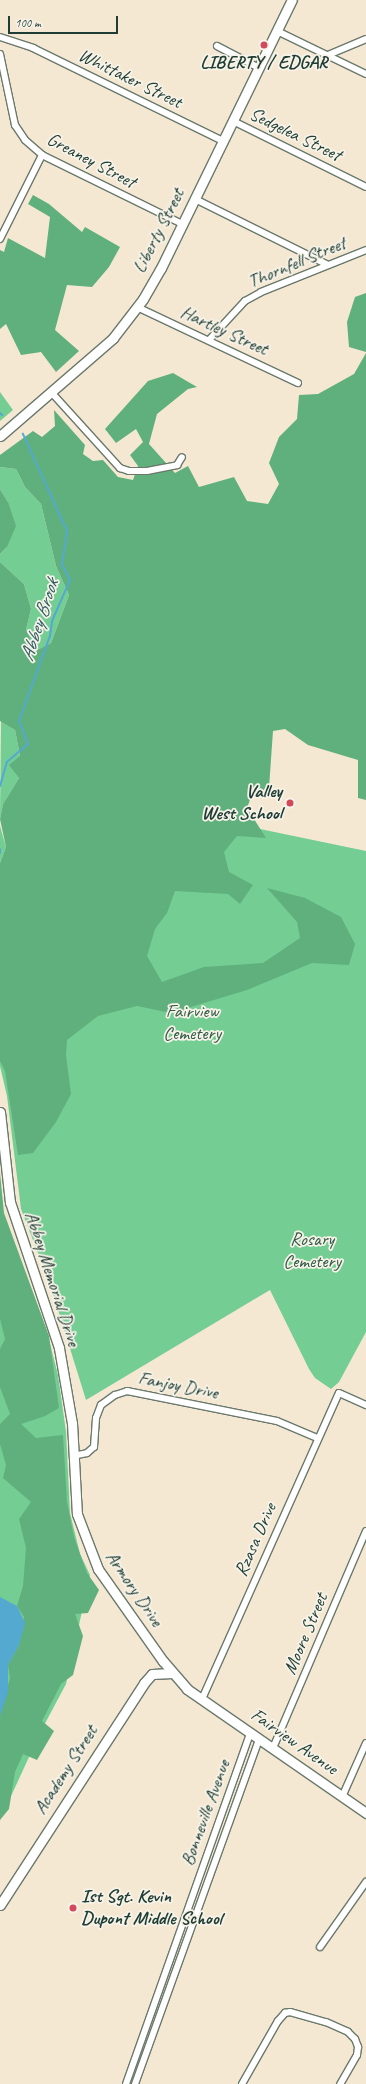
<!DOCTYPE html>
<html>
<head>
<meta charset="utf-8">
<style>
  body { margin:0 }
  #map { position:relative; width:366px; height:2084px; overflow:hidden; background:#f5e8d3; font-family:Caveat,sans-serif }
  div>[style] { position:absolute }
  .green>* { inset:0; background:#74cd93 }
  .forest>* { inset:0; background:#5fb07d }
  .water>* { inset:0; background:#54a9d0 }
  .stream>* { height:2px; margin:-1px; padding:0 1px; transform-origin:1px; border-radius:1px; background:#54a9d0 }
  .roads { filter:drop-shadow(1px 0 #6a796c) drop-shadow(-1px 0 #6a796c) drop-shadow(0 1px #6a796c) drop-shadow(0 -1px #6a796c) }
  .street>* { height:6px; margin:-3px; padding:0 3px; transform-origin:3px; border-radius:3px; background:#fff }
  .secondary>* { height:9px; margin:-4.5px; padding:0 4.5px; transform-origin:4.5px; border-radius:4.5px; background:#fff }
  .dots>* { width:11px; height:11px; translate:-50% -50%; box-sizing:border-box; border:2px solid #f7f3e8; border-radius:50% }
  span { translate:-50% -50%; white-space:nowrap; text-align:center; line-height:1.15; -webkit-text-stroke:3.5px #f7f3e8; paint-order:stroke }
  .poi-label { font-size:19px; color:#1f3d34; font-weight:700 }
  .right { translate:-100% -50%; text-align:right }
  .left { translate:0 -50%; text-align:left }
  .street-label { font-size:19px; color:#1f3d34 }
  .park-label { font-size:19px; color:#305a47 }
  .water-label { font-size:20px; color:#2f5d63; font-style:italic }
  .scale { position:absolute; left:8px; top:16px; width:110px; height:18px; box-sizing:border-box; border:2px solid #1f3d34; border-top:0; padding-left:5px; font-size:12px; line-height:14px; white-space:nowrap; color:#1f3d34; -webkit-text-stroke:3px #f7f3e8; paint-order:stroke }
</style>
</head>
<body>
<div id="map">
  <div class="green">
    <div style="clip-path:polygon(0 392px,13px 410px,0 421px)"></div>
    <div style="clip-path:polygon(0 467px,16px 469px,25px 487px,41px 504px,56px 566px,69px 595px,51px 643px,39px 649px,33px 644px,26px 630px,31px 609px,24px 584px,0 562px,0 554px,7px 547px,8px 502px,0 489px)"></div>
    <div style="clip-path:polygon(1px 721px,15px 730px,20px 756px,13px 768px,19px 778px,3px 804px,0 819px)"></div>
    <div style="clip-path:polygon(159px 808px,366px 851px,366px 1332px,339px 1382px,331px 1389px,315px 1378px,309px 1369px,270px 1290px,86px 1400px,50px 1284px,21px 1209px,7px 1096px,0 1066px,0 971px)"></div>
    <div style="clip-path:polygon(0 826px,6px 847px,0 863px)"></div>
    <div style="clip-path:polygon(0 1187px,3px 1214px,47px 1332px,58px 1375px,66px 1432px,70px 1513px,80px 1554px,90px 1575px,66px 1684px,41px 1731px,0 1820px)"></div>
  </div>
  <div class="forest">
    <div style="clip-path:polygon(33px 195px,49px 204px,82px 232px,85px 227px,120px 247px,109px 267px,92px 287px,67px 285px,55px 330px,79px 351px,56px 372px,41px 352px,21px 355px,6px 324px,0 329px,0 250px,4px 252px,8px 238px,45px 258px,50px 217px,28px 204px)"></div>
    <div style="clip-path:polygon(366px 293px,366px 352px,349px 347px,347px 322px,355px 297px)"></div>
    <div style="clip-path:polygon(366px 353px,366px 800px,358px 798px,358px 760px,308px 745px,285px 729px,273px 731px,269px 788px,251px 797px,247px 808px,266px 838px,237px 836px,224px 852px,229px 872px,253px 885px,240px 904px,228px 894px,175px 891px,167px 913px,155px 929px,147px 956px,162px 982px,204px 967px,263px 963px,300px 938px,297px 922px,267px 888px,305px 898px,341px 917px,355px 944px,349px 965px,312px 963px,247px 990px,171px 1013px,137px 1006px,98px 1016px,67px 1040px,66px 1055px,71px 1094px,56px 1122px,33px 1153px,18px 1155px,5px 1071px,0 1061px,0 863px,6px 847px,0 819px,3px 804px,19px 778px,9px 765px,20px 756px,15px 730px,0 721px,0 562px,24px 584px,31px 609px,26px 630px,33px 644px,39px 649px,51px 643px,69px 595px,56px 566px,41px 504px,25px 487px,16px 469px,0 467px,0 455px,33px 431px,42px 437px,55px 426px,54px 410px,85px 445px,83px 454px,93px 461px,103px 460px,118px 477px,133px 480px,138px 466px,130px 455px,143px 442px,136px 429px,116px 443px,105px 429px,148px 381px,173px 373px,197px 387px,188px 389px,157px 414px,149px 444px,175px 473px,188px 466px,199px 487px,234px 477px,247px 501px,268px 504px,279px 484px,269px 463px,279px 437px,297px 419px,299px 395px,318px 394px,354px 374px)"></div>
    <div style="clip-path:polygon(0 489px,8px 502px,16px 526px,7px 547px,0 554px)"></div>
    <div style="clip-path:polygon(0 1173px,4px 1213px,49px 1336px,59px 1408px,45px 1416px,21px 1424px,36px 1438px,63px 1435px,67px 1502px,74px 1537px,87px 1573px,99px 1590px,88px 1613px,75px 1614px,83px 1636px,73px 1675px,61px 1684px,42px 1721px,54px 1731px,37px 1760px,23px 1754px,15px 1772px,9px 1809px,0 1820px,0 1716px,10px 1678px,8px 1665px,19px 1645px,24px 1617px,17px 1606px,23px 1586px,26px 1548px,19px 1519px,31px 1502px,3px 1478px,6px 1465px,0 1444px,0 1424px,10px 1414px,0 1387px,0 1349px,5px 1339px,0 1319px)"></div>
  </div>
  <div class="water">
    <div style="clip-path:polygon(0 1597px,17px 1606px,25px 1623px,19px 1645px,8px 1665px,8px 1692px,0 1716px)"></div>
  </div>
  <div class="stream">
    <div style="left:0;top:413px;width:3px;rotate:45deg"></div>
    <div style="left:0;top:786px;width:25px;rotate:-74deg"></div>
    <div style="left:7px;top:762px;width:28px;rotate:-41deg"></div>
    <div style="left:28px;top:744px;width:25px;rotate:-111deg"></div>
    <div style="left:19px;top:721px;width:90px;rotate:-70deg"></div>
    <div style="left:50px;top:636px;width:15px;rotate:-82deg"></div>
    <div style="left:52px;top:621px;width:45px;rotate:-66.3deg"></div>
    <div style="left:70px;top:580px;width:18px;rotate:-117deg"></div>
    <div style="left:62px;top:564px;width:33px;rotate:-81deg"></div>
    <div style="left:67px;top:531px;width:107px;rotate:-114.4deg"></div>
    <div style="left:0;top:849px;width:4px;rotate:90deg"></div>
  </div>
  <div class="roads">
    <div class="street">
      <div style="left:277px;top:31px;width:99px;rotate:25.8deg"></div>
      <div style="left:0;top:37px;width:35px;rotate:18deg"></div>
      <div style="left:33px;top:48px;width:212px;rotate:26.1deg"></div>
      <div style="left:217px;top:46px;width:47px;rotate:27.6deg"></div>
      <div style="left:0;top:54px;width:73px;rotate:78.1deg"></div>
      <div style="left:15px;top:125px;width:18px;rotate:56deg"></div>
      <div style="left:25px;top:140px;width:23px;rotate:41deg"></div>
      <div style="left:42px;top:155px;width:156px;rotate:26.2deg"></div>
      <div style="left:328px;top:55px;width:41px;rotate:-22.8deg"></div>
      <div style="left:233px;top:121px;width:148px;rotate:26.4deg"></div>
      <div style="left:195px;top:199px;width:148px;rotate:26.4deg"></div>
      <div style="left:0;top:239px;width:94px;rotate:-63.4deg"></div>
      <div style="left:137px;top:307px;width:178px;rotate:25.3deg"></div>
      <div style="left:209px;top:340px;width:53px;rotate:-47.3deg"></div>
      <div style="left:245px;top:301px;width:18px;rotate:-29deg"></div>
      <div style="left:261px;top:292px;width:113px;rotate:-21.8deg"></div>
      <div style="left:51px;top:392px;width:103px;rotate:47.8deg"></div>
      <div style="left:120px;top:468px;width:9px;rotate:18deg"></div>
      <div style="left:129px;top:471px;width:18px"></div>
      <div style="left:147px;top:471px;width:31px;rotate:-11deg"></div>
      <div style="left:177px;top:465px;width:9px;rotate:-58deg"></div>
      <div style="left:73px;top:1456px;width:14px;rotate:-12deg"></div>
      <div style="left:87px;top:1453px;width:9px;rotate:-41deg"></div>
      <div style="left:94px;top:1447px;width:29px;rotate:-86deg"></div>
      <div style="left:96px;top:1418px;width:14px;rotate:-69deg"></div>
      <div style="left:101px;top:1405px;width:17px;rotate:-36deg"></div>
      <div style="left:115px;top:1395px;width:13px;rotate:-18deg"></div>
      <div style="left:127px;top:1391px;width:153px;rotate:11.3deg"></div>
      <div style="left:277px;top:1421px;width:43px;rotate:23deg"></div>
      <div style="left:202px;top:1699px;width:335px;rotate:-65.9deg"></div>
      <div style="left:339px;top:1393px;width:30px;rotate:24deg"></div>
      <div style="left:273px;top:1748px;width:236px;rotate:-66.8deg"></div>
      <div style="left:342px;top:1797px;width:59px;rotate:-66deg"></div>
      <div style="left:320px;top:1947px;width:80px;rotate:-54.7deg"></div>
      <div style="left:126px;top:2084px;width:372px;rotate:-70.5deg"></div>
      <div style="left:135px;top:2084px;width:367px;rotate:-70.2deg"></div>
      <div style="left:242px;top:2084px;width:73px;rotate:-60.3deg"></div>
      <div style="left:278px;top:2021px;width:11px;rotate:-49deg"></div>
      <div style="left:285px;top:2013px;width:5px;rotate:-11deg"></div>
      <div style="left:290px;top:2012px;width:37px;rotate:16deg"></div>
      <div style="left:326px;top:2022px;width:24px;rotate:24deg"></div>
      <div style="left:348px;top:2032px;width:10px;rotate:45deg"></div>
      <div style="left:355px;top:2039px;width:9px;rotate:69deg"></div>
      <div style="left:358px;top:2047px;width:8px;rotate:97deg"></div>
      <div style="left:357px;top:2055px;width:34px;rotate:120deg"></div>
    </div>
    <div class="secondary">
      <div style="left:0;top:436px;width:150px;rotate:-40.9deg"></div>
      <div style="left:113px;top:338px;width:49px;rotate:-52.4deg"></div>
      <div style="left:143px;top:299px;width:36px;rotate:-60deg"></div>
      <div style="left:161px;top:268px;width:298px;rotate:-64deg"></div>
      <div style="left:0;top:1112px;width:91px;rotate:83.7deg"></div>
      <div style="left:10px;top:1202px;width:154px;rotate:71.4deg"></div>
      <div style="left:59px;top:1348px;width:76px;rotate:80.2deg"></div>
      <div style="left:72px;top:1423px;width:91px;rotate:86.9deg"></div>
      <div style="left:77px;top:1514px;width:59px;rotate:69.1deg"></div>
      <div style="left:98px;top:1569px;width:113px;rotate:54.8deg"></div>
      <div style="left:163px;top:1661px;width:37px;rotate:49deg"></div>
      <div style="left:187px;top:1689px;width:218px;rotate:34.7deg"></div>
      <div style="left:0;top:1905px;width:265px;rotate:-57deg"></div>
      <div style="left:144px;top:1683px;width:12px;rotate:-48deg"></div>
      <div style="left:152px;top:1674px;width:20px;rotate:-3deg"></div>
    </div>
  </div>
  <div class="dots">
    <div style="left:264px;top:45px;background:#d1495b"></div>
    <div style="left:290px;top:803px;background:#d1495b"></div>
    <div style="left:73px;top:1908px;background:#d1495b"></div>
  </div>
  <div class="poi-label">
    <span style="left:264px;top:63px">LIBERTY / EDGAR</span>
    <span class="right" style="left:282px;top:803px">Valley<br>West School</span>
    <span class="left" style="left:81px;top:1908px">Ist Sgt. Kevin<br>Dupont Middle School</span>
  </div>
  <div class="street-label">
    <span style="left:130px;top:79px;rotate:26deg">Whittaker Street</span>
    <span style="left:295px;top:135px;rotate:26deg">Sedgelea Street</span>
    <span style="left:91px;top:161px;rotate:28deg">Greaney Street</span>
    <span style="left:159px;top:231px;rotate:-63deg">Liberty Street</span>
    <span style="left:297px;top:263px;rotate:-23deg">Thornfell Street</span>
    <span style="left:224px;top:331px;rotate:25deg">Hartley Street</span>
    <span style="left:52px;top:1279px;rotate:72deg">Abbey Memorial Drive</span>
    <span style="left:178px;top:1386px;rotate:11deg">Fanjoy Drive</span>
    <span style="left:256px;top:1540px;rotate:-66deg">Rzasa Drive</span>
    <span style="left:134px;top:1589px;rotate:56deg">Armory Drive</span>
    <span style="left:306px;top:1634px;rotate:-67deg">Moore Street</span>
    <span style="left:294px;top:1742px;rotate:35deg">Fairview Avenue</span>
    <span style="left:66px;top:1770px;rotate:-57deg">Academy Street</span>
    <span style="left:206px;top:1813px;rotate:-70deg">Bonneville Avenue</span>
  </div>
  <div class="park-label">
    <span style="left:192px;top:1023px">Fairview<br>Cemetery</span>
    <span style="left:312px;top:1251px">Rosary<br>Cemetery</span>
  </div>
  <div class="water-label">
    <span style="left:39px;top:620px;rotate:-72deg">Abbey Brook</span>
  </div>
  <div class="scale">100 m</div>
</div>
</body>
</html>
